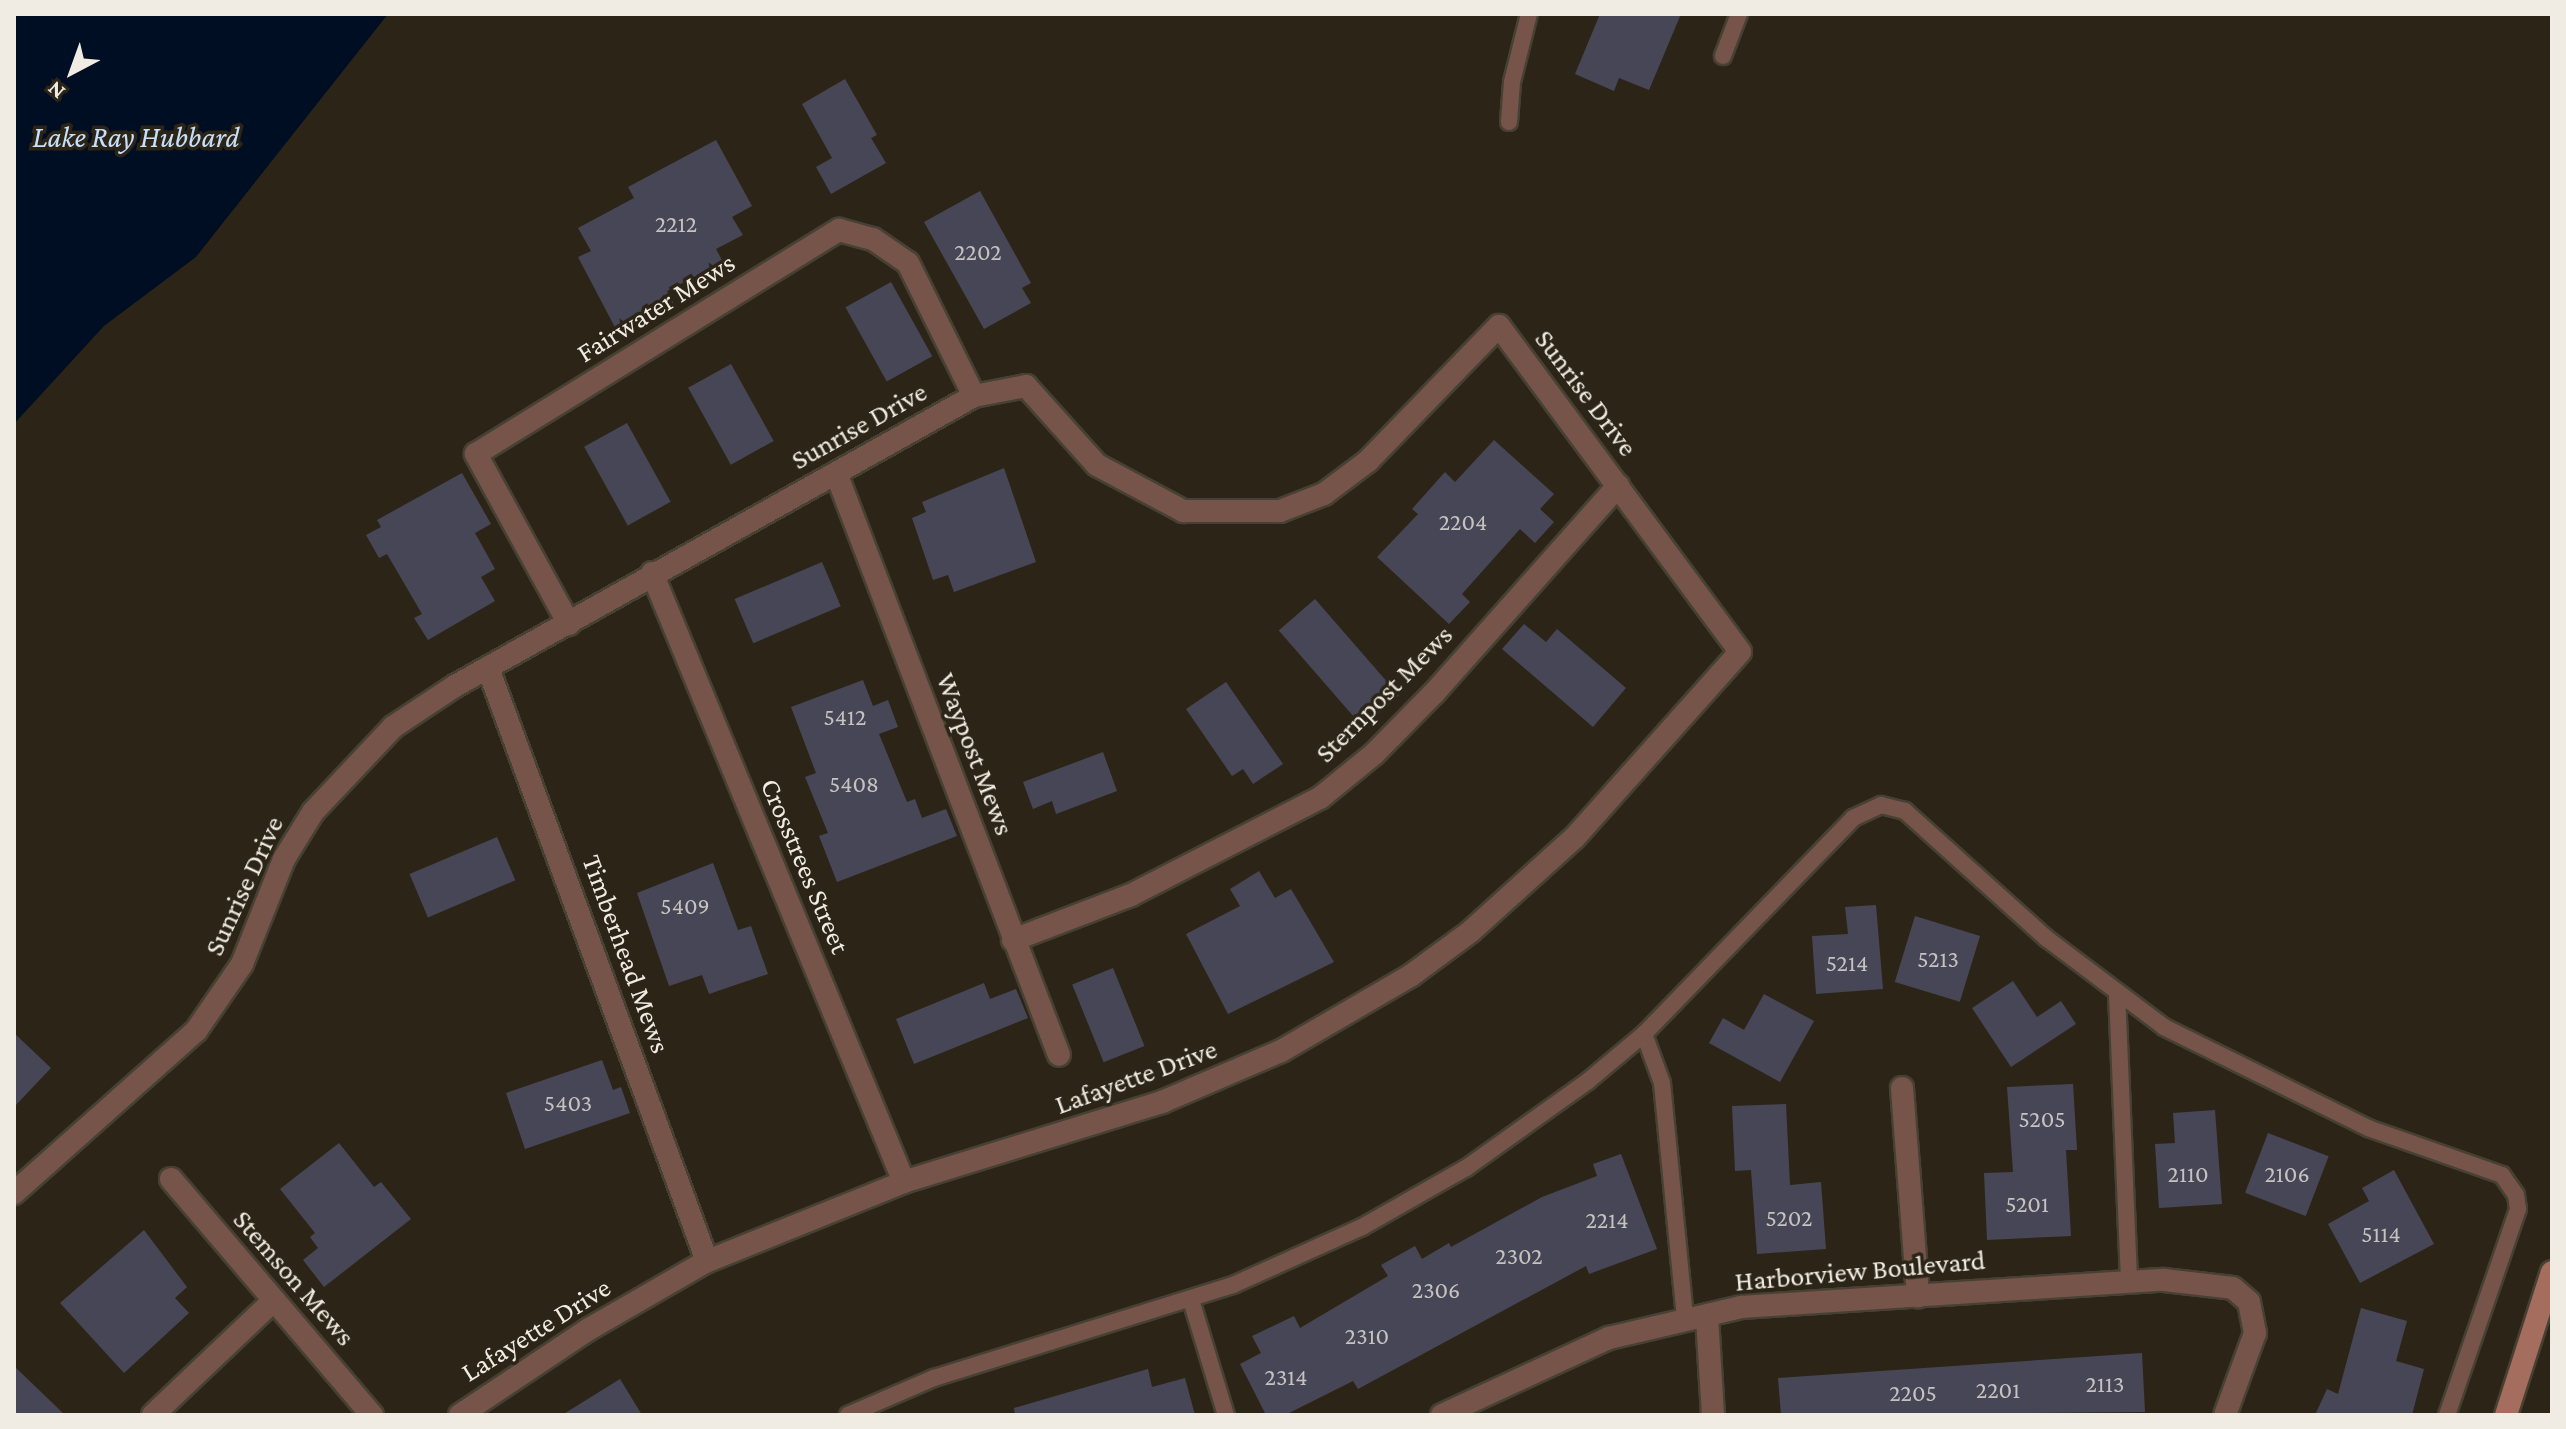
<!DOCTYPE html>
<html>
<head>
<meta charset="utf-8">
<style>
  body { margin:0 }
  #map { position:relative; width:2566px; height:1429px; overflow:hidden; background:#2c2517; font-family:"Crimson Pro",serif }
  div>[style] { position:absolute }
  .water>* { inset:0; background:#000e23 }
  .building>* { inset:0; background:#474656; transform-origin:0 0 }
  .roads { filter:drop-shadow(2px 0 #474134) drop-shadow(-2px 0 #474134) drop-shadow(0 2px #474134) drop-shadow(0 -2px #474134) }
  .service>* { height:16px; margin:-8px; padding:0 8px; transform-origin:8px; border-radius:8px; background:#77544a }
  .minor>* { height:22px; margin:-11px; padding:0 11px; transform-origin:11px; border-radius:11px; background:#77544a }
  .secondary>* { height:22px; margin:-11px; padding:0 11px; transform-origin:11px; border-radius:11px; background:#a46d5d }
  span { translate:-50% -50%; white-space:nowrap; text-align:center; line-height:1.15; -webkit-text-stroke:7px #2c2517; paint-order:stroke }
  .number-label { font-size:24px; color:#c6c2c0 }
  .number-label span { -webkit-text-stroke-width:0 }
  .street-label { font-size:28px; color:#f0ece3 }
  .water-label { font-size:30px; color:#c6e0fc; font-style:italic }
  .frame { position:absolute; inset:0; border:16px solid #f0ece3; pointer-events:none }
  .north { position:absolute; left:32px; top:32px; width:80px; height:80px; -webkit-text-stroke:6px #2c2517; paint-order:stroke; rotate:221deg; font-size:22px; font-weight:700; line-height:32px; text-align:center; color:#f0ece3 }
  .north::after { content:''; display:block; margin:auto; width:28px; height:36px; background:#f0ece3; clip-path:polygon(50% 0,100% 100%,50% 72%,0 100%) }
</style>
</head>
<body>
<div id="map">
  <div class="water">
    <div style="clip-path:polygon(14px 14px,388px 14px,196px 257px,104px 326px,14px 424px)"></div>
  </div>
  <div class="building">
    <div style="clip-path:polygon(1600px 14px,1681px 14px,1649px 90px,1619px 78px,1614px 91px,1575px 74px)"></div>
    <div style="clip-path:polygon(845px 79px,877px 135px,871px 138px,886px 163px,831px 194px,816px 167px,832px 158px,802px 104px)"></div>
    <div style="clip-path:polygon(716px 140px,752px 206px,732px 217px,743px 235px,716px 249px,723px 262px,667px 291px,675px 306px,619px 335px,578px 257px,591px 251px,578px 228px,634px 198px,628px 187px)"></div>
    <div style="clip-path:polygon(980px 191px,1031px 283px,1022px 288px,1031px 303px,984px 329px,924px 222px)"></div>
    <div style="left:891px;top:282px;width:85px;height:52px;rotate:61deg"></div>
    <div style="left:731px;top:364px;width:88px;height:49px;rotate:61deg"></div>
    <div style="left:627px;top:423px;width:90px;height:49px;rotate:61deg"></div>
    <div style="clip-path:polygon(1494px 440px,1554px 494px,1540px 509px,1554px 522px,1535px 543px,1520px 529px,1462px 594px,1470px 602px,1449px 624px,1377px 557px,1418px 514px,1412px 509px,1445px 472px,1455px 482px)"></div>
    <div style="clip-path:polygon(1004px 468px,1036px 562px,954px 592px,948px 575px,933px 580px,912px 518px,926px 512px,922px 502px)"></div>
    <div style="clip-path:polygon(462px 473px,491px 524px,475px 533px,495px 569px,481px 577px,495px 601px,428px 640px,414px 618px,422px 614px,387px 554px,379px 558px,366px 535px,381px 527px,377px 520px)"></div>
    <div style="left:822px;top:562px;width:48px;height:95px;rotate:67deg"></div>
    <div style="left:1315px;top:599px;width:128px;height:48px;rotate:49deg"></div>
    <div style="clip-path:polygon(1524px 624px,1546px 642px,1557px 629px,1626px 688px,1593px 727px,1502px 649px)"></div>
    <div style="clip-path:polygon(863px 680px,873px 706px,888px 700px,898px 727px,879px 734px,907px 802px,915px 799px,922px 818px,946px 809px,957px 836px,837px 882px,819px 836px,828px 833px,805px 777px,816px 773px,791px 707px)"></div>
    <div style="clip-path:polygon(1226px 682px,1283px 764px,1253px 784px,1243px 769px,1232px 776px,1186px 709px)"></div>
    <div style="clip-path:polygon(1103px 752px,1117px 791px,1056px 814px,1052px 801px,1033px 809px,1023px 782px)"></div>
    <div style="left:497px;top:837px;width:47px;height:95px;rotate:67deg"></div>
    <div style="clip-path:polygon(713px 863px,738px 930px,751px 926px,768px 974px,709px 994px,702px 975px,669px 986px,637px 893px)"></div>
    <div style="clip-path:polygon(1259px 871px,1275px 898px,1291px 889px,1334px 962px,1228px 1014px,1186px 934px,1240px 906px,1230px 889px)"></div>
    <div style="clip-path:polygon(1876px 905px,1883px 989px,1816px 994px,1812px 936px,1848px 934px,1845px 907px)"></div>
    <div style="left:1915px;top:916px;width:68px;height:69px;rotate:17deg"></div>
    <div style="left:1113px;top:968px;width:84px;height:44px;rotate:68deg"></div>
    <div style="clip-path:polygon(2013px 981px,2037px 1017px,2061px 1001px,2076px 1024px,2011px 1067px,1972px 1008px)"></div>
    <div style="clip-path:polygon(984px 983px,990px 999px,1016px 989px,1028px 1018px,914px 1064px,896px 1019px)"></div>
    <div style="clip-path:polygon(1764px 994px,1814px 1021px,1780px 1082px,1709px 1043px,1723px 1018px,1744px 1030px)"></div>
    <div style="clip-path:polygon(14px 1033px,51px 1068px,14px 1107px)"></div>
    <div style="clip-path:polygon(602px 1060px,613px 1090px,621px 1087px,630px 1113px,525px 1149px,506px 1093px)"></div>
    <div style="clip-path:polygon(2073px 1084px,2077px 1150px,2066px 1150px,2071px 1236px,1987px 1240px,1984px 1173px,2013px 1172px,2007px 1087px)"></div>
    <div style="clip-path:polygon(1786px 1104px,1790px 1185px,1821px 1182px,1826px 1249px,1757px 1254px,1751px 1170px,1735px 1171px,1732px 1106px)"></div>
    <div style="clip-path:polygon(2215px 1110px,2222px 1204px,2159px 1208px,2155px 1144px,2175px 1143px,2173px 1113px)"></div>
    <div style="left:2268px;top:1133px;width:65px;height:64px;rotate:21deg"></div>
    <div style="clip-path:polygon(339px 1143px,374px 1187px,381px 1182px,411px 1219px,324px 1287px,303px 1260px,318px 1248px,310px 1237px,315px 1233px,280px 1189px)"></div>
    <div style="clip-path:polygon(1621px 1154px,1657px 1249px,1589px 1274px,1586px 1266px,1358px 1389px,1353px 1381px,1285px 1415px,1266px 1415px,1240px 1364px,1261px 1353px,1252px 1336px,1294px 1316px,1300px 1328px,1388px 1276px,1381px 1265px,1415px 1246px,1422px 1259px,1449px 1243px,1451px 1247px,1542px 1197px,1597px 1176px,1593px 1164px)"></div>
    <div style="clip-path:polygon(2394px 1170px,2434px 1244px,2360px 1283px,2328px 1224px,2369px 1201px,2362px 1188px)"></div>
    <div style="clip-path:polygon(144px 1230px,187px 1287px,175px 1298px,189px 1313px,124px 1373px,60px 1303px)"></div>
    <div style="clip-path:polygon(2361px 1308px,2407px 1321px,2396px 1361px,2424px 1369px,2412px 1415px,2315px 1415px,2327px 1389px,2338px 1394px)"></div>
    <div style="clip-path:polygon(2142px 1353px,2145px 1412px,1781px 1415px,1778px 1378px)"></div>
    <div style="clip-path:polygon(14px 1366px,65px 1415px,14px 1415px)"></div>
    <div style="clip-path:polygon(1148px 1369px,1152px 1387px,1185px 1378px,1195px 1415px,1015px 1415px,1014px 1408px)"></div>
    <div style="clip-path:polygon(620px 1379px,642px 1415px,562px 1415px)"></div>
  </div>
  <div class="roads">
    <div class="service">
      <div style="left:1723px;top:56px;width:45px;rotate:-69.1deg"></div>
      <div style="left:1509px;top:122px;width:40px;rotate:-85.7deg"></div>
      <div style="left:1512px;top:82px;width:70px;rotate:-76deg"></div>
      <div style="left:2117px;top:993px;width:289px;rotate:87.6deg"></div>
      <div style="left:1644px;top:1034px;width:52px;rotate:69.8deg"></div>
      <div style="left:1662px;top:1083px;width:237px;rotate:84.4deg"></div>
      <div style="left:1191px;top:1300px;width:120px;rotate:73.1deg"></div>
      <div style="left:848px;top:1415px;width:94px;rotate:-23.3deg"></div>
      <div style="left:934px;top:1378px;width:313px;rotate:-17.3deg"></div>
      <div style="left:1233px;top:1285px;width:141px;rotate:-24.2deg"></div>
      <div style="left:1362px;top:1227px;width:120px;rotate:-29.6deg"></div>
      <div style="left:1466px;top:1168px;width:150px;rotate:-35.5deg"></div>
      <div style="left:1588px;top:1081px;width:73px;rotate:-40deg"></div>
      <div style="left:1644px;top:1034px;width:301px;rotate:-45.9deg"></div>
      <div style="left:1853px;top:818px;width:31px;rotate:-25deg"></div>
      <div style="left:1881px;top:805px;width:25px;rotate:14deg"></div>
      <div style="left:1905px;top:811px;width:190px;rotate:42deg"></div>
      <div style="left:2046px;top:938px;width:148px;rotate:37deg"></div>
      <div style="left:2164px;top:1027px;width:228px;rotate:26.3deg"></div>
      <div style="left:2368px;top:1128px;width:142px;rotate:19.3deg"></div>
      <div style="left:2502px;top:1175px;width:24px;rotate:55deg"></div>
      <div style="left:2516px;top:1195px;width:14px;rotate:82deg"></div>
      <div style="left:2518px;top:1209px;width:218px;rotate:109deg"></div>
    </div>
    <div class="minor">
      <div style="left:836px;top:473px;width:623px;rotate:69.04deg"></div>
      <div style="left:652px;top:573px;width:659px;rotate:67.52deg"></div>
      <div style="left:569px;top:624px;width:194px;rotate:-118.7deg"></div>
      <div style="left:476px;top:454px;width:427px;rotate:-31.7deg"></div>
      <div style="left:839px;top:230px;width:35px;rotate:15deg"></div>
      <div style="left:873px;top:239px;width:42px;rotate:34.4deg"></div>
      <div style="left:908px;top:263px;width:148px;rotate:63.6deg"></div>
      <div style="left:488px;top:668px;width:632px;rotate:69.73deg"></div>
      <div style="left:1013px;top:940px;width:126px;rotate:-20.9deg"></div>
      <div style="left:1131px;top:895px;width:212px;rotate:-27.2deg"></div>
      <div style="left:1320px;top:798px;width:70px;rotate:-39.2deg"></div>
      <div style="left:1374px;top:754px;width:87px;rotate:-45.5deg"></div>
      <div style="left:1435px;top:692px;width:276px;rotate:-48.4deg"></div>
      <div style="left:1902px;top:1088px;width:209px;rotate:85.6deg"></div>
      <div style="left:171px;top:1179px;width:310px;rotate:49.6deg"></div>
      <div style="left:14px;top:1193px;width:244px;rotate:-41.7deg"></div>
      <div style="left:196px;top:1031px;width:81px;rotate:-55.5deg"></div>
      <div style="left:242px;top:964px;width:113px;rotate:-68.2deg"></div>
      <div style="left:284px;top:859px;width:55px;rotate:-58.3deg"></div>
      <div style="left:313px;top:812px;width:117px;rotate:-46.7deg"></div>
      <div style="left:393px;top:727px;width:74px;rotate:-33.5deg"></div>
      <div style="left:455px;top:686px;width:595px;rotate:-29.2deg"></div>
      <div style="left:974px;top:396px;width:53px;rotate:-10.9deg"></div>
      <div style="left:1026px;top:386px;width:106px;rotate:48.1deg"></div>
      <div style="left:1097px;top:465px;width:98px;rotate:28.1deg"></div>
      <div style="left:1183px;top:511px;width:97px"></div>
      <div style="left:1280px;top:511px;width:47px;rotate:-21.1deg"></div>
      <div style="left:1324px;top:494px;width:55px;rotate:-36.9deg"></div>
      <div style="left:1368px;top:461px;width:188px;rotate:-45.9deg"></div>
      <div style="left:1499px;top:326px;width:405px;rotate:53.5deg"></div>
      <div style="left:1740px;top:652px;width:249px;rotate:131.7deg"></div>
      <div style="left:1574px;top:838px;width:140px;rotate:137.9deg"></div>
      <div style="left:1470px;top:932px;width:74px;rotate:143.7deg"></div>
      <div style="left:1410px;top:976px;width:149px;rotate:149.8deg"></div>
      <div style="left:1281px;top:1051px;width:129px;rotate:156.8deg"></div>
      <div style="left:1162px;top:1102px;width:270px;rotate:162.8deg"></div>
      <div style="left:904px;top:1182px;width:212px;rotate:158.1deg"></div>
      <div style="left:707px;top:1261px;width:136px;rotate:150deg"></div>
      <div style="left:589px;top:1329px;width:155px;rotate:146.3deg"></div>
      <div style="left:1707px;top:1317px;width:98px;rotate:86.5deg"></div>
      <div style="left:153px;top:1415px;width:167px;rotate:-43.5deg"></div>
      <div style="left:1442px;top:1415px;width:184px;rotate:-24.8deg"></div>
      <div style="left:1609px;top:1338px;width:136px;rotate:-13.2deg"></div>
      <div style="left:1741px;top:1307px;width:424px;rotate:-3.7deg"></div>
      <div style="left:2164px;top:1280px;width:69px;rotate:6.6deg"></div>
      <div style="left:2233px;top:1288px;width:21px;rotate:41deg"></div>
      <div style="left:2249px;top:1302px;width:32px;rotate:79deg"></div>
      <div style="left:2255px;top:1333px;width:87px;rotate:110.1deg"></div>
    </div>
    <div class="secondary">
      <div style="left:2506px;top:1415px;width:150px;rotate:-72.2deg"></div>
    </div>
  </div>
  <div class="number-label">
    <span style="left:676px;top:224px">2212</span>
    <span style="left:978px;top:252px">2202</span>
    <span style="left:1463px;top:522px">2204</span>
    <span style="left:845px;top:717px">5412</span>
    <span style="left:854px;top:784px">5408</span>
    <span style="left:685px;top:906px">5409</span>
    <span style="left:1938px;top:959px">5213</span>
    <span style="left:1847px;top:963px">5214</span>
    <span style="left:568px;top:1103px">5403</span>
    <span style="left:2042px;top:1119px">5205</span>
    <span style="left:2188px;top:1174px">2110</span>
    <span style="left:2287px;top:1174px">2106</span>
    <span style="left:2027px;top:1204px">5201</span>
    <span style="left:1789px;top:1218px">5202</span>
    <span style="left:1607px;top:1220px">2214</span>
    <span style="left:2381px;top:1234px">5114</span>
    <span style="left:1519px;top:1256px">2302</span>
    <span style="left:1436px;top:1290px">2306</span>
    <span style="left:1367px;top:1336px">2310</span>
    <span style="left:1286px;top:1377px">2314</span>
    <span style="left:2105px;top:1384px">2113</span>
    <span style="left:1998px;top:1390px">2201</span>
    <span style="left:1913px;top:1393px">2205</span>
  </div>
  <div class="street-label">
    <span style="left:656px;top:308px;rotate:-32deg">Fairwater Mews</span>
    <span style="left:1586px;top:393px;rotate:53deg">Sunrise Drive</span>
    <span style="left:859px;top:426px;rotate:-29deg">Sunrise Drive</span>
    <span style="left:1384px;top:694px;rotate:-45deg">Sternpost Mews</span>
    <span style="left:975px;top:754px;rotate:69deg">Waypost Mews</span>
    <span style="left:805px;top:866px;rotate:67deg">Crosstrees Street</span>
    <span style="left:244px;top:886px;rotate:-65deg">Sunrise Drive</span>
    <span style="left:626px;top:954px;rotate:70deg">Timberhead Mews</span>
    <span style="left:1136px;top:1077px;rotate:-20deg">Lafayette Drive</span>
    <span style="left:1860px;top:1271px;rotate:-5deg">Harborview Boulevard</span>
    <span style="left:294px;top:1278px;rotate:49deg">Stemson Mews</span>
    <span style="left:536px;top:1330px;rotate:-32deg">Lafayette Drive</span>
  </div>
  <div class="water-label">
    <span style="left:136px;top:137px">Lake Ray Hubbard</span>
  </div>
  <div class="frame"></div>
  <div class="north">N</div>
</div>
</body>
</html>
